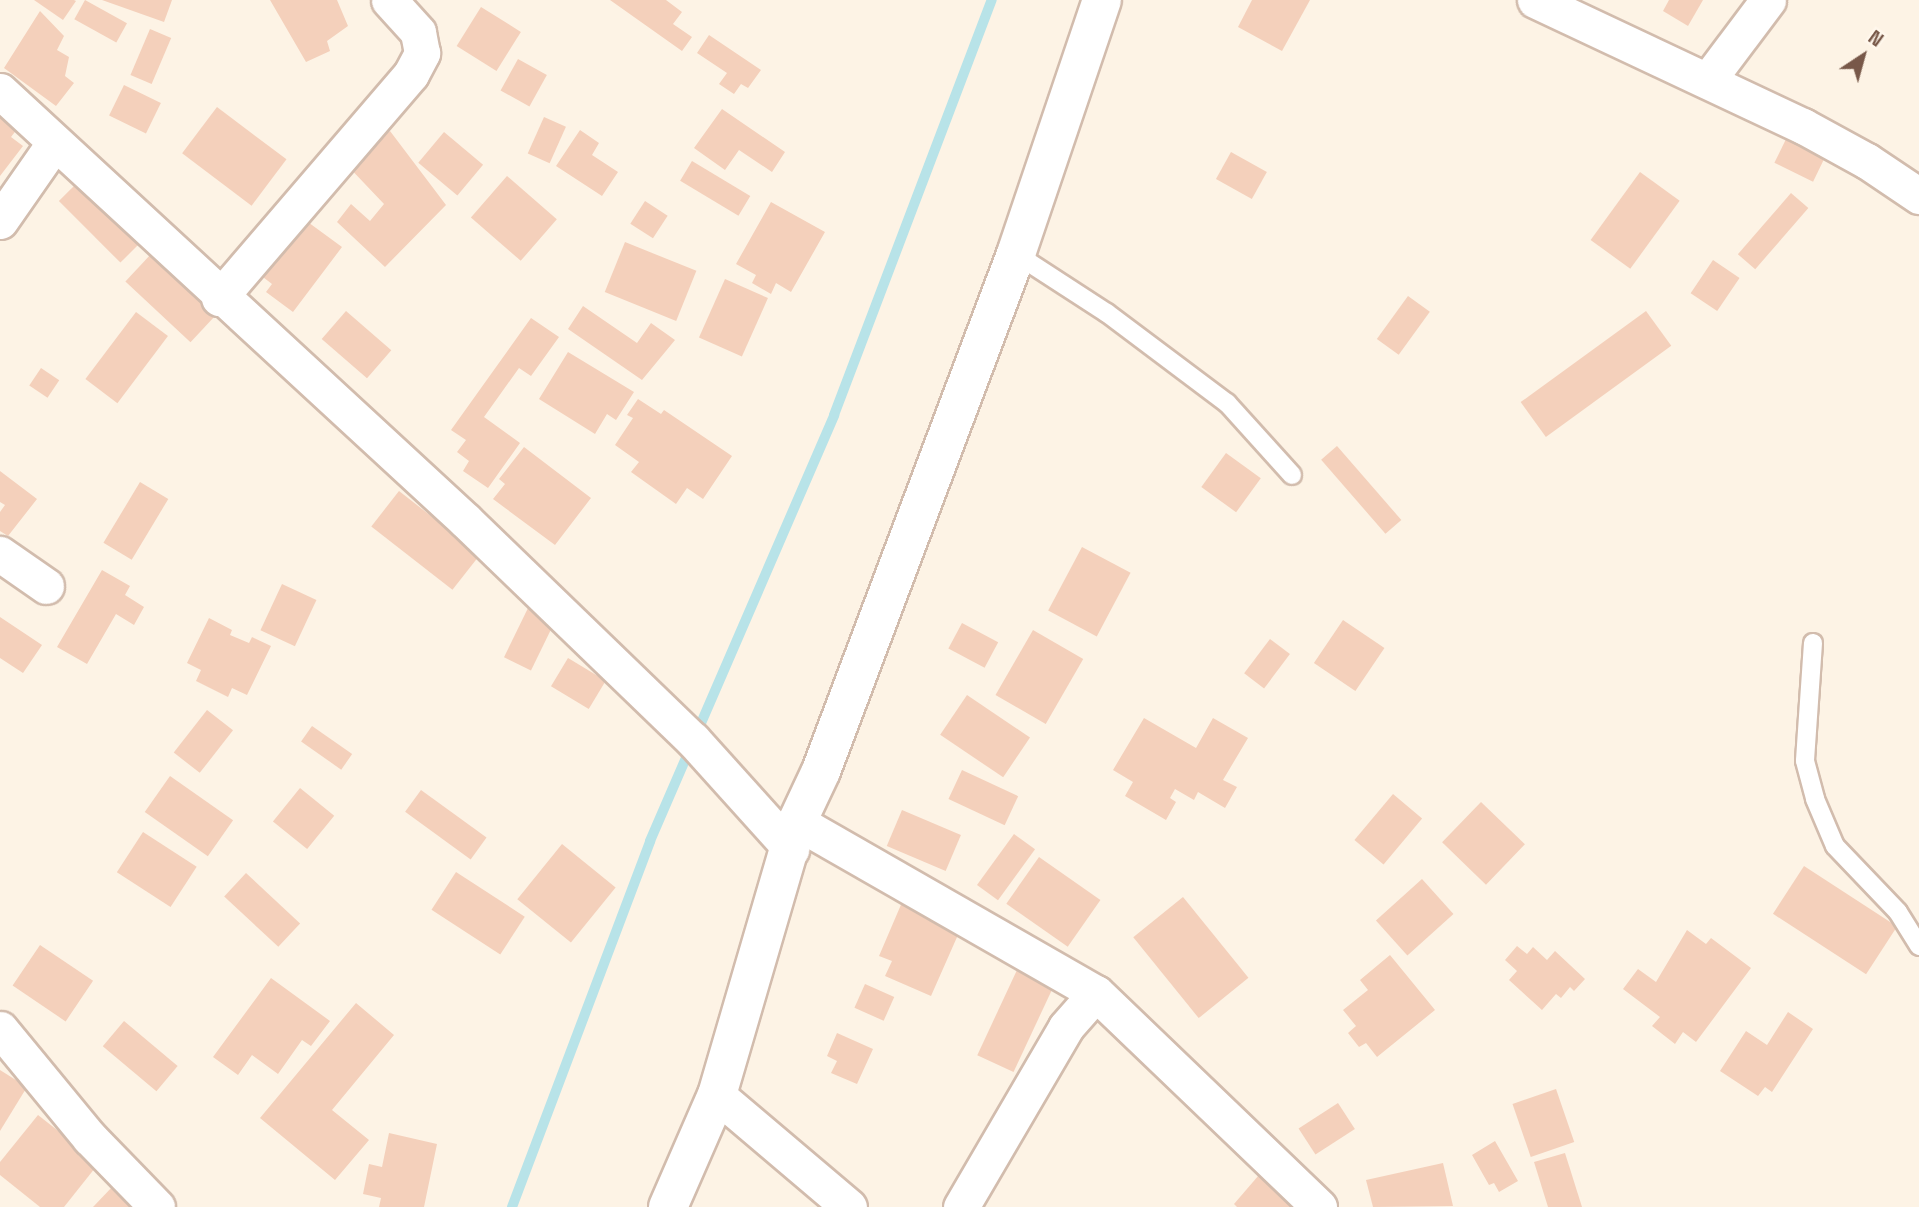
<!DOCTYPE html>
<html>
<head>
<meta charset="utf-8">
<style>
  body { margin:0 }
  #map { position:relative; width:1919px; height:1207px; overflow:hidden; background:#fdf3e5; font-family:"Space Grotesk",sans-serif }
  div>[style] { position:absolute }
  .stream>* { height:10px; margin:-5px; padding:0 5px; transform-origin:5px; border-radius:5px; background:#b8e3e8 }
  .building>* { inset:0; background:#f4d0bb; transform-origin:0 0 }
  .roads { filter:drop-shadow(2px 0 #d2bcad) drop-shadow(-2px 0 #d2bcad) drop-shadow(0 2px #d2bcad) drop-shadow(0 -2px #d2bcad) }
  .service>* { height:18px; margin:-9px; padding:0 9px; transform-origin:9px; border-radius:9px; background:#fff }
  .minor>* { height:35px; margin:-17.5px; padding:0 17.5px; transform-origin:17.5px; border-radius:17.5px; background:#fff }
  .tertiary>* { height:38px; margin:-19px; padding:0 19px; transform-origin:19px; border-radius:19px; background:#fff }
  span { translate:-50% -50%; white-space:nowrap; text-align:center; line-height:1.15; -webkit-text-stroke:6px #fff7ec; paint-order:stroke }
  .north { position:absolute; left:1828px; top:21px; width:70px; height:70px; -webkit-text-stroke:5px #fff7ec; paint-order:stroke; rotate:36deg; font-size:19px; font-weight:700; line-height:28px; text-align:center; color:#785849 }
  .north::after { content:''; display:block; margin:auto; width:24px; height:32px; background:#785849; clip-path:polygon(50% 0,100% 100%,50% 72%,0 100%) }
</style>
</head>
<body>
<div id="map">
  <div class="stream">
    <div style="left:512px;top:1207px;width:391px;rotate:-69.3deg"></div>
    <div style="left:650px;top:841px;width:464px;rotate:-66.6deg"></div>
    <div style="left:834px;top:415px;width:444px;rotate:-69.2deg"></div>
  </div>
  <div class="building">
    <div style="clip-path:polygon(34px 0,74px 0,76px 1px,63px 20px)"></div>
    <div style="left:85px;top:0;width:48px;height:22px;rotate:29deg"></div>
    <div style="clip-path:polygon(102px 0,172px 0,164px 22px)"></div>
    <div style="clip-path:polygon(270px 0,337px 0,348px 26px,327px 41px,330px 51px,306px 62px)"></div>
    <div style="clip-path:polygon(610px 0,666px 0,682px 12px,673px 24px,692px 37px,682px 51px)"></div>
    <div style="clip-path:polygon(1252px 0,1310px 0,1282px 51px,1238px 27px)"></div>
    <div style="clip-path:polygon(1669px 0,1703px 0,1688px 26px,1663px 11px)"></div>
    <div style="left:481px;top:7px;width:47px;height:46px;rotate:32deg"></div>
    <div style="clip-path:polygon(40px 11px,64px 36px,57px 50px,69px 57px,65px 76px,74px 83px,56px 106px,4px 68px)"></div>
    <div style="left:150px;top:29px;width:23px;height:50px;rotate:23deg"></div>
    <div style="clip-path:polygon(709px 35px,761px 70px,748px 88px,741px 84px,734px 94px,719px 84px,727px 73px,697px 53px)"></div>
    <div style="left:518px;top:59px;width:33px;height:36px;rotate:29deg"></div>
    <div style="left:124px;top:85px;width:41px;height:34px;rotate:26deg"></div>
    <div style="clip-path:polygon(0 102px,24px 120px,11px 137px,23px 146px,0 176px)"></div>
    <div style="left:217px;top:107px;width:87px;height:58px;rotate:37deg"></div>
    <div style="clip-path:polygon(722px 109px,785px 152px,772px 172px,739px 150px,725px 170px,694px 148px)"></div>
    <div style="left:544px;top:117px;width:24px;height:40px;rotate:24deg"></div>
    <div style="clip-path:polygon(580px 130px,599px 143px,592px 155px,618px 172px,602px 196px,556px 166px)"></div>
    <div style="clip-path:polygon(390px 131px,446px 205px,385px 267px,337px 222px,351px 204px,370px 221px,384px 204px,345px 163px)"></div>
    <div style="left:444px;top:132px;width:51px;height:40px;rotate:40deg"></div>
    <div style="left:1788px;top:135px;width:43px;height:31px;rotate:26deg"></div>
    <div style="left:1231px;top:152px;width:41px;height:31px;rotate:29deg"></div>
    <div style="left:692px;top:161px;width:68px;height:23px;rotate:31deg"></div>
    <div style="left:1640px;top:172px;width:49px;height:84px;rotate:36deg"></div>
    <div style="left:507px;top:176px;width:66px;height:55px;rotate:41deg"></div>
    <div style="left:78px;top:182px;width:87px;height:27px;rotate:45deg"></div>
    <div style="left:1791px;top:193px;width:23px;height:81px;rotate:41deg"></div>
    <div style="left:645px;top:201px;width:27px;height:27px;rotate:33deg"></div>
    <div style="clip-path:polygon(771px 202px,825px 232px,791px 292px,776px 283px,771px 294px,752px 283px,756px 275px,736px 264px)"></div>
    <div style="clip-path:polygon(301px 217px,342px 247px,293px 312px,266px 292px,272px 284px,259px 274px)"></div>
    <div style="left:625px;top:242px;width:77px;height:54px;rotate:22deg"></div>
    <div style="left:152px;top:253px;width:89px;height:39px;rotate:43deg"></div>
    <div style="left:1713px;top:260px;width:32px;height:40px;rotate:34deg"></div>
    <div style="left:725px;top:279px;width:47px;height:64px;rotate:24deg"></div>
    <div style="left:1408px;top:296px;width:27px;height:53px;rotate:36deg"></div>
    <div style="clip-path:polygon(583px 306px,637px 343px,651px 323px,675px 340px,642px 380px,568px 329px)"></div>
    <div style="left:346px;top:311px;width:60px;height:37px;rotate:41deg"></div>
    <div style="left:1646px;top:311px;width:43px;height:155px;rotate:54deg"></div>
    <div style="left:136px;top:312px;width:40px;height:84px;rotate:37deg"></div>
    <div style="clip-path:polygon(531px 318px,559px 337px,531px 376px,519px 368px,484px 417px,520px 443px,488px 488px,463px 471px,469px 461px,457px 452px,466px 440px,451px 430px)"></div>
    <div style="clip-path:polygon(568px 352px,634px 392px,616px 420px,607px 414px,595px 434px,539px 399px)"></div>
    <div style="left:41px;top:368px;width:22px;height:21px;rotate:34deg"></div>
    <div style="clip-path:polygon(638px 399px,661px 414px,664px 410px,732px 456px,703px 499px,687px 488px,676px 504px,631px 472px,639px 462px,615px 445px,633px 418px,627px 415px)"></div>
    <div style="left:1337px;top:446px;width:98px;height:21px;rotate:49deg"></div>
    <div style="clip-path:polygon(524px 447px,591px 498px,555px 545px,493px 499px,505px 484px,499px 479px)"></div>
    <div style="left:1226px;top:453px;width:43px;height:42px;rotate:36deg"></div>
    <div style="clip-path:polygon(0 471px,37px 499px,8px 536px,0 531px,0 512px,5px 505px,0 502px)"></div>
    <div style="left:140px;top:482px;width:33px;height:71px;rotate:31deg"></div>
    <div style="left:399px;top:491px;width:103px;height:45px;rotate:38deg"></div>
    <div style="left:1082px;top:547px;width:55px;height:72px;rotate:28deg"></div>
    <div style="clip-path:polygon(102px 570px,130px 586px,125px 595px,144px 607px,134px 625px,116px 614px,87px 664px,57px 647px)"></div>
    <div style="left:282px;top:584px;width:38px;height:51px;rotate:25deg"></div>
    <div style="left:529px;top:606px;width:30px;height:57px;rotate:26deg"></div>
    <div style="clip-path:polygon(0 617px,42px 645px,23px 673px,0 658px)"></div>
    <div style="clip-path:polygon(209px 618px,232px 630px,230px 635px,249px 643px,252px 637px,271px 646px,247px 695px,232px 688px,228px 697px,196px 681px,201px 670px,187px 663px)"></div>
    <div style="left:1343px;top:620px;width:50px;height:52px;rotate:34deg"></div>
    <div style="left:962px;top:623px;width:41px;height:29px;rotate:28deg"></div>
    <div style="left:1033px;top:630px;width:58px;height:75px;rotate:30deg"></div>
    <div style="left:1270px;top:639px;width:25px;height:43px;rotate:37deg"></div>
    <div style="left:568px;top:658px;width:44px;height:33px;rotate:31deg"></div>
    <div style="left:967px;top:695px;width:76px;height:48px;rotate:34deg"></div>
    <div style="left:207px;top:710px;width:33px;height:54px;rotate:38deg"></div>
    <div style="clip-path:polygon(1144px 718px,1196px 748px,1213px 718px,1248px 738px,1223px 780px,1237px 787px,1225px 808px,1198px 792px,1194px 800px,1175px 789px,1170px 798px,1176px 802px,1166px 820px,1125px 796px,1133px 782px,1113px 770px)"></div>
    <div style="left:312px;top:726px;width:49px;height:19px;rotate:35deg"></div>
    <div style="left:962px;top:770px;width:62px;height:32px;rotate:25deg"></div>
    <div style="left:170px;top:776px;width:77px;height:44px;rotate:35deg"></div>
    <div style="left:300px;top:788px;width:44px;height:43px;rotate:39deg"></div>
    <div style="left:421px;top:790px;width:81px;height:27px;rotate:36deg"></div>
    <div style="left:1393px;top:794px;width:38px;height:60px;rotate:40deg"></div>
    <div style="left:1481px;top:802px;width:61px;height:56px;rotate:44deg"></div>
    <div style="left:902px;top:810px;width:64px;height:39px;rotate:23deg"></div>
    <div style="left:143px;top:832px;width:64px;height:48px;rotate:33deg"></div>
    <div style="left:1014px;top:834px;width:26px;height:63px;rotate:36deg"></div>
    <div style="left:562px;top:844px;width:69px;height:71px;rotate:39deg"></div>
    <div style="left:1039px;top:857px;width:75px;height:57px;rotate:35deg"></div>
    <div style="left:1804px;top:866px;width:111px;height:57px;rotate:33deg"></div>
    <div style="left:456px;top:872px;width:82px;height:45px;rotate:33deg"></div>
    <div style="left:246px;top:873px;width:74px;height:32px;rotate:43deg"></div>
    <div style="left:1422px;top:879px;width:47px;height:62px;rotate:48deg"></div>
    <div style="clip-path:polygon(906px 893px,965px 919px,931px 996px,885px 976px,892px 961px,879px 956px)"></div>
    <div style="left:1183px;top:897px;width:104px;height:64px;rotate:51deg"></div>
    <div style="clip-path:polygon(1687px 930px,1706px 944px,1711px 938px,1751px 968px,1696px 1042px,1683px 1032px,1675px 1044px,1652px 1026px,1660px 1017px,1623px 989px,1638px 969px,1656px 982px)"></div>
    <div style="left:40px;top:945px;width:64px;height:49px;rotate:34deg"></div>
    <div style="clip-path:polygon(1517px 946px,1527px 954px,1533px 947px,1547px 960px,1555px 951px,1585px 979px,1574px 991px,1570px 987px,1561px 998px,1556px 994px,1542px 1010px,1509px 980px,1517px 971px,1505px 960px)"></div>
    <div style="clip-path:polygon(1390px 955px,1435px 1010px,1377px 1057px,1366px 1043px,1359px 1047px,1348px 1033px,1356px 1026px,1343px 1010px,1368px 990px,1360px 980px)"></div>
    <div style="left:1017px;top:970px;width:40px;height:94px;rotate:25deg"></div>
    <div style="clip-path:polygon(271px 978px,330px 1021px,311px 1046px,302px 1040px,278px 1074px,252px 1055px,238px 1075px,213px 1057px)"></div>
    <div style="left:865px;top:984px;width:32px;height:26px;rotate:24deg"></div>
    <div style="clip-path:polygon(356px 1003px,394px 1035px,332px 1110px,369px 1140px,335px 1180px,260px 1118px)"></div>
    <div style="clip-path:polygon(1788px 1012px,1813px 1029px,1772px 1092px,1765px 1087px,1758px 1096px,1720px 1071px,1746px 1031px,1767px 1045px)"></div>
    <div style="left:124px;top:1021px;width:70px;height:33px;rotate:40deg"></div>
    <div style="clip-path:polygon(837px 1033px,873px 1049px,857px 1084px,831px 1073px,837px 1061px,827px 1056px)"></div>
    <div style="clip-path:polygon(0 1070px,27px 1087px,0 1131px)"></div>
    <div style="left:1556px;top:1089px;width:56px;height:46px;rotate:71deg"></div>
    <div style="left:1338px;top:1103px;width:31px;height:47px;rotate:57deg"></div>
    <div style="clip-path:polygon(38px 1115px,99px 1163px,64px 1207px,40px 1207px,0 1175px,0 1162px)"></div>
    <div style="clip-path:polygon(389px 1133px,437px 1144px,424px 1207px,379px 1207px,381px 1198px,363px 1194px,369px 1164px,382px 1167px)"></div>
    <div style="clip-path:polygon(1495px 1141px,1518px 1181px,1499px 1192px,1494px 1183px,1489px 1185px,1472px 1155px)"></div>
    <div style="clip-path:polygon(1565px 1153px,1582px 1207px,1548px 1207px,1534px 1162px)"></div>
    <div style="clip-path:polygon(1443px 1163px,1453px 1206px,1373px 1207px,1366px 1180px)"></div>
    <div style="clip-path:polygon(1265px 1168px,1311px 1207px,1237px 1207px,1234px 1204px)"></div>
    <div style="clip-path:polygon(114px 1185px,137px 1207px,93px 1207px)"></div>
  </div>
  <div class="roads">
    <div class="service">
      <div style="left:1016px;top:254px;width:108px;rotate:33deg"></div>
      <div style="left:1107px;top:313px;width:150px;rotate:36.9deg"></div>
      <div style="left:1227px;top:403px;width:97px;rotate:47.9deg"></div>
      <div style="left:1813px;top:643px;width:118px;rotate:93.9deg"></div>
      <div style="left:1805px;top:761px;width:39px;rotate:75deg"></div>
      <div style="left:1815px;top:799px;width:51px;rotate:66.9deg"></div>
      <div style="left:1835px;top:846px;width:91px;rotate:46.3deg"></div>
      <div style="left:1898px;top:912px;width:40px;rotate:58deg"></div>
    </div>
    <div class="minor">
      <div style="left:1535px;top:0;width:296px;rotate:25.2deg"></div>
      <div style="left:1803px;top:126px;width:73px;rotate:28.7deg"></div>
      <div style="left:1867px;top:161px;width:63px;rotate:33.9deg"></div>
      <div style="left:1708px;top:80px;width:100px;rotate:-53.1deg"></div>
      <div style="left:0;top:91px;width:634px;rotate:42.7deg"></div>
      <div style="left:466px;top:521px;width:315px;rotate:44deg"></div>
      <div style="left:693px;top:740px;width:147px;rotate:48deg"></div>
      <div style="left:0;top:221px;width:96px;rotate:-55.2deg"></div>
      <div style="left:219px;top:298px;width:295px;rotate:-49.4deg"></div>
      <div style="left:411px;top:74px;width:24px;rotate:-62deg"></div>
      <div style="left:422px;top:53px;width:21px;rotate:-101deg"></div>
      <div style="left:418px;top:32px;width:43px;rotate:-132.2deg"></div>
      <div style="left:0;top:554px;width:56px;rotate:34.8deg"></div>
      <div style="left:797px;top:822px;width:344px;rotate:29.8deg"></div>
      <div style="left:1096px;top:993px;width:309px;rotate:43.8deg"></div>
      <div style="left:0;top:1029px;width:141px;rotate:50.5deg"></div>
      <div style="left:90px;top:1138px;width:96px;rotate:45.8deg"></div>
      <div style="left:717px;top:1095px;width:173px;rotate:40.3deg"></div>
      <div style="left:961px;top:1207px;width:208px;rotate:-59.7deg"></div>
      <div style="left:1066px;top:1027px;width:45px;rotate:-48.6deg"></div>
    </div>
    <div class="tertiary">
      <div style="left:668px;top:1207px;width:122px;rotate:-66.4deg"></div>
      <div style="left:717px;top:1095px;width:284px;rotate:-73.7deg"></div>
      <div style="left:797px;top:822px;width:56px;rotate:-64.8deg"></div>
      <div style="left:821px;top:771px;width:553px;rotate:-69.33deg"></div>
      <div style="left:1016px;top:254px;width:268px;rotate:-71.3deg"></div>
    </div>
  </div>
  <div class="north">N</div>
</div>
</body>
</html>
